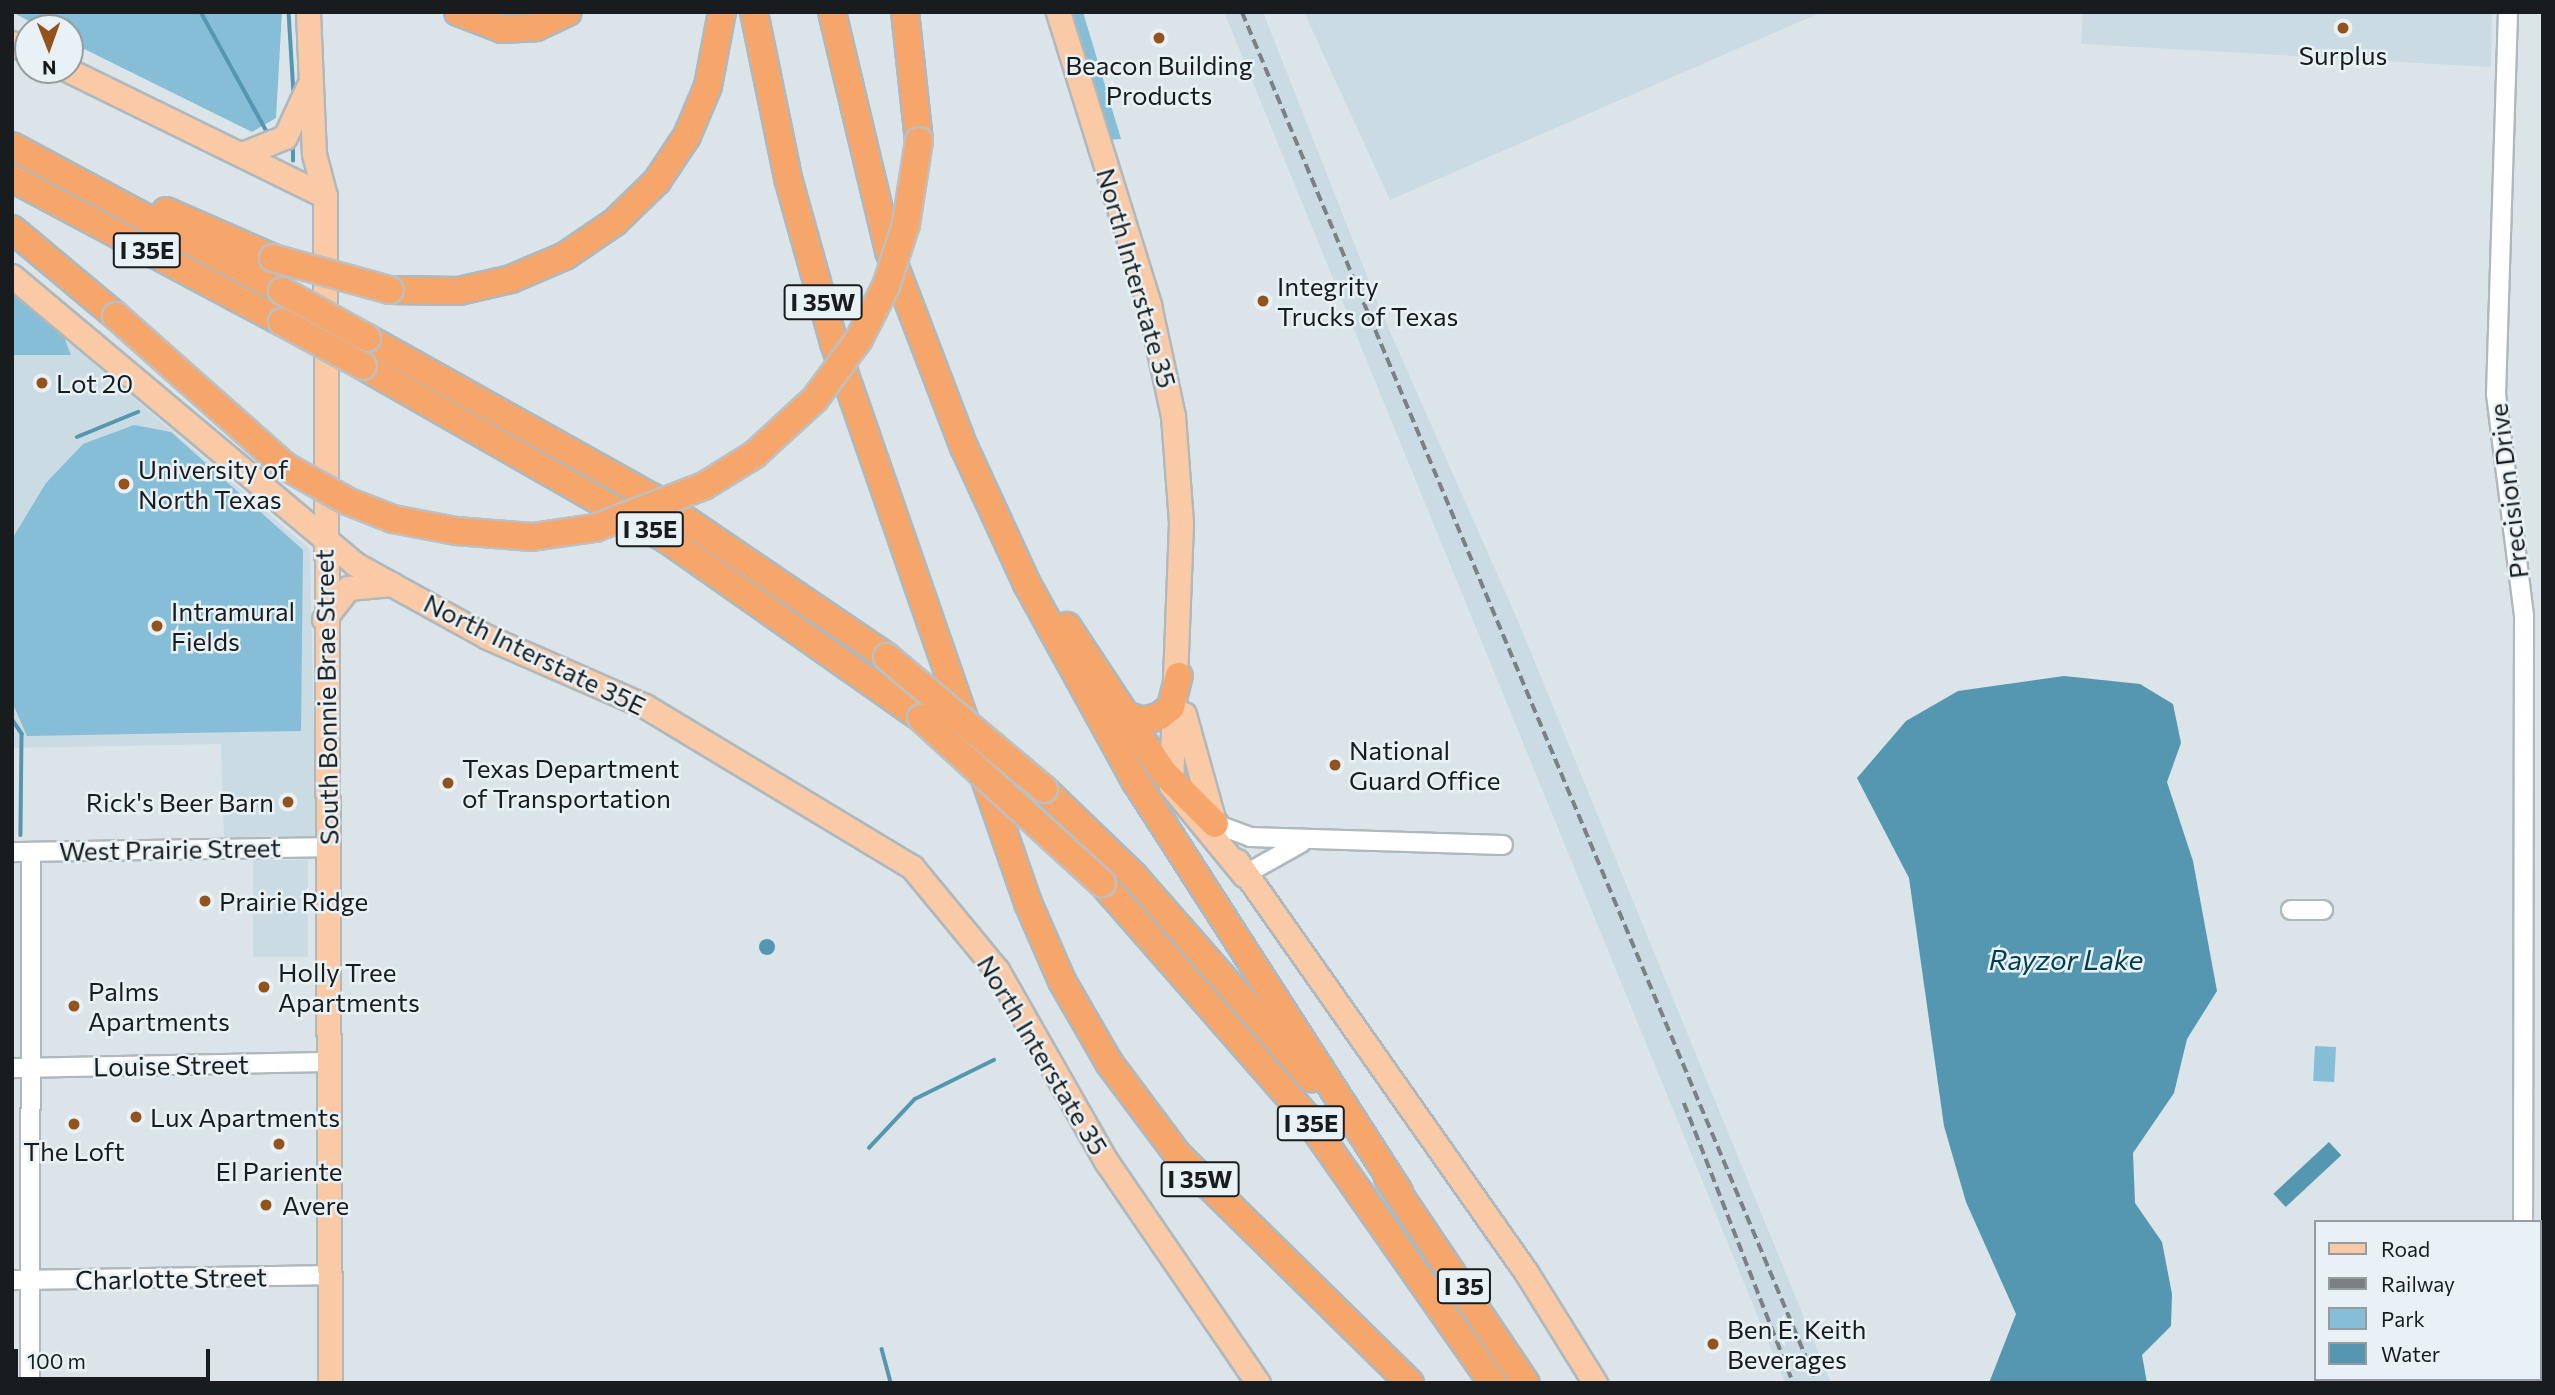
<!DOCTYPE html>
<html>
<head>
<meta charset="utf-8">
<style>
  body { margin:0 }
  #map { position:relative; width:2555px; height:1395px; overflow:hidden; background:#dbe5e9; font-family:Commissioner,sans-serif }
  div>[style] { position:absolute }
  .built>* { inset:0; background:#cadbe3; transform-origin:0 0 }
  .green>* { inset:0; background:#85bed6; transform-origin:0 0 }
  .water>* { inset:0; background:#5596b0; transform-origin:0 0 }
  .round { border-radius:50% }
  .stream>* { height:3.5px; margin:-1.75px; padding:0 1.75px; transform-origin:1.75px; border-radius:1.75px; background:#5596b0 }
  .roads { filter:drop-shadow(2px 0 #afb8bc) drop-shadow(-2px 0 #afb8bc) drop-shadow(0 2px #afb8bc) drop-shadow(0 -2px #afb8bc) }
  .minor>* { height:18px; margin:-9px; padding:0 9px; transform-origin:9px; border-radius:9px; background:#fff }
  .major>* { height:23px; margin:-11.5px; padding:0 11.5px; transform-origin:11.5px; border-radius:11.5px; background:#facaa6 }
  .highway>* { height:26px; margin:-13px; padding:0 13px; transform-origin:13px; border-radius:13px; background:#f6a66a }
  .rail>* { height:3.5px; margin-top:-1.75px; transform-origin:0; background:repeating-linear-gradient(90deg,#7a8083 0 10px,transparent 0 15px) }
  .bridges { filter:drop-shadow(2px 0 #bfbfc0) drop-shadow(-2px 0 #bfbfc0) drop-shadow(0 2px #bfbfc0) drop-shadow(0 -2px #bfbfc0) }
  .highway-bridge>* { height:26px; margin:-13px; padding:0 13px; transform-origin:13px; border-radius:13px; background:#f6a66a }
  .dots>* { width:19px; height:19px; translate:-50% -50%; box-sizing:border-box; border:4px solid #e8f2f6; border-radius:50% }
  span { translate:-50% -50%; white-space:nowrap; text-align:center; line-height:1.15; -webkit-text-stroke:5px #e8f2f6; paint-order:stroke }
  .shield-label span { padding:2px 5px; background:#e8f2f6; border:2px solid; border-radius:5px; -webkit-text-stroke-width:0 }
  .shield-label { font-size:24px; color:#191c1e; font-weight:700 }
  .poi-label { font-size:26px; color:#191c1e }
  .left { translate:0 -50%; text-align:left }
  .right { translate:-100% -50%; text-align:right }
  .street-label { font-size:26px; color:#191c1e }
  .water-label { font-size:28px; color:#003d50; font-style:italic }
  .frame { position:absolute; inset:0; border:14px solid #191c1e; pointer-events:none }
  .legend { position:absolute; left:2314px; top:1220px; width:228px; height:161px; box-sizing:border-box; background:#e8f2f6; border:2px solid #959ca0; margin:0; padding:9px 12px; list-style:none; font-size:21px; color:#191c1e }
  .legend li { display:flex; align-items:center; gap:14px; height:35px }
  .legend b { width:35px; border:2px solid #959ca0 }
  .north { position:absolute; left:14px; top:14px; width:70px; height:70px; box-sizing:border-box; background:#e8f2f6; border:2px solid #959ca0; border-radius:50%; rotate:179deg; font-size:19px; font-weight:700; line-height:28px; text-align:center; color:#191c1e }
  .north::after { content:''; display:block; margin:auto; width:24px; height:32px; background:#93531c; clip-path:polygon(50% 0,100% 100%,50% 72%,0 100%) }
  .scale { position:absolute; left:14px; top:1349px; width:196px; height:32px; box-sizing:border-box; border:4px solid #191c1e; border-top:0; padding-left:9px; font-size:21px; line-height:24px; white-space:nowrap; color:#191c1e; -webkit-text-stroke:5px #e8f2f6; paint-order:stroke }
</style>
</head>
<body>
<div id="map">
  <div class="built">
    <div style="clip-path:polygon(1224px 12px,1263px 12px,1380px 309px,1518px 621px,1831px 1383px,1785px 1383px)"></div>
    <div style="clip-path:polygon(1304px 12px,1822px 12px,1390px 200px)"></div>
    <div style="clip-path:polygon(2083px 12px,2492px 12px,2491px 67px,2081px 44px)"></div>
    <div style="clip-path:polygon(12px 294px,310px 549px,316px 836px,224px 837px,221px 744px,12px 748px)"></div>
    <div style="left:253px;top:860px;width:55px;height:97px"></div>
  </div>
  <div class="green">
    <div style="clip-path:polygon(12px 12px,282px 12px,276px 118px,252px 132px,70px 42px,70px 28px,42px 28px)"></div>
    <div style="clip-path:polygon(1063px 12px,1083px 12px,1121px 139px,1106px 140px)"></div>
    <div style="clip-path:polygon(12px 293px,64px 337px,71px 355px,12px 355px)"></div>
    <div style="clip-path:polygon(134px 425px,171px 432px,303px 550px,301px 731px,27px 736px,12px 702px,12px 539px,46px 483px,83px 444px)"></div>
    <div style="left:2315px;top:1046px;width:21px;height:35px;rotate:3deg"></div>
  </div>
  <div class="water">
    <div style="clip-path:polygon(2064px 676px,2140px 684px,2173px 704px,2181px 743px,2167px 782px,2193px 861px,2217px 991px,2187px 1039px,2174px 1093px,2133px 1153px,2135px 1203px,2162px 1242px,2172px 1294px,2171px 1326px,2142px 1355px,2147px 1383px,1989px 1383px,2016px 1314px,1966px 1202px,1944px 1126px,1909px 878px,1857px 778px,1906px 721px,1958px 691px)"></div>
    <div class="round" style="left:759px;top:939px;width:16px;height:16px"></div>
    <div style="left:2329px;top:1142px;width:18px;height:76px;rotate:47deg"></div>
  </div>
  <div class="stream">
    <div style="left:201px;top:12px;width:141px;rotate:61.1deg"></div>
    <div style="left:289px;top:12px;width:81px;rotate:86.5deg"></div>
    <div style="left:293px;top:161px;width:22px;rotate:-90deg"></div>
    <div style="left:77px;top:437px;width:66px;rotate:-22.3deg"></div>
    <div style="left:12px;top:719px;width:18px;rotate:56deg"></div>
    <div style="left:22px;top:734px;width:101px;rotate:90.6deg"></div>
    <div style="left:869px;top:1148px;width:67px;rotate:-46.8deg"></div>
    <div style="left:915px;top:1099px;width:88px;rotate:-26.3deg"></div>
    <div style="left:882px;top:1349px;width:35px;rotate:75deg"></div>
  </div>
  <div class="roads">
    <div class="minor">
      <div style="left:2508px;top:12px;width:382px;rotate:91.8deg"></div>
      <div style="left:2496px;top:394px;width:224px;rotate:82.8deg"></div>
      <div style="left:2524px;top:616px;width:606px;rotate:90.09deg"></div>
      <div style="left:1215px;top:824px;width:37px;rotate:20deg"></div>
      <div style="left:1250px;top:837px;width:253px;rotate:1.8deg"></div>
      <div style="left:12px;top:852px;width:316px;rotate:-0.9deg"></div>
      <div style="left:1244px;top:875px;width:65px;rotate:-29.3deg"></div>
      <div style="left:2291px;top:910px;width:32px"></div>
      <div style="left:12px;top:1068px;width:318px;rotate:-1.1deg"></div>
      <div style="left:12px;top:1280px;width:317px;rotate:-0.9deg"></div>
      <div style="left:30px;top:1383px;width:531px;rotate:-89.89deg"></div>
      <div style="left:2523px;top:1383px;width:4px;rotate:-90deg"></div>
    </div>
    <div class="major">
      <div style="left:308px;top:12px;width:142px;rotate:87.6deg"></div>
      <div style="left:314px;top:154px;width:43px;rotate:75.3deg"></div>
      <div style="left:325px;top:196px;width:1187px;rotate:89.76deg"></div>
      <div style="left:1058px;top:12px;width:307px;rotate:72.7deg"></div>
      <div style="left:1149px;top:305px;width:114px;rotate:77.8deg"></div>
      <div style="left:1173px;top:416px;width:107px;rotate:85.7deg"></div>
      <div style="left:1181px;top:523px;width:263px;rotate:92.2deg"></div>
      <div style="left:1171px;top:786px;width:115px;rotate:50.6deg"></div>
      <div style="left:12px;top:43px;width:18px;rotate:27deg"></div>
      <div style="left:68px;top:70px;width:286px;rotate:26.1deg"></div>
      <div style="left:242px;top:154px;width:46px;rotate:-21.6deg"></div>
      <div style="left:285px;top:137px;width:55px;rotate:-65.3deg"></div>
      <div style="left:12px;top:276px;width:448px;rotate:40deg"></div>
      <div style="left:355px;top:564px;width:151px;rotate:28.9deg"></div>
      <div style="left:487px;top:637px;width:172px;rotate:23.6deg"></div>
      <div style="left:645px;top:706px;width:312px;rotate:31.1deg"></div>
      <div style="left:912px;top:867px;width:134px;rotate:50.5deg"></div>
      <div style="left:997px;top:970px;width:220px;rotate:60.3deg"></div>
      <div style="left:1106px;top:1161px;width:269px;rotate:55.6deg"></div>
      <div style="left:324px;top:619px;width:39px;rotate:-52deg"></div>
      <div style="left:348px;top:588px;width:44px;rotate:-5.2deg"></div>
      <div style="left:1184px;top:714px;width:112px;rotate:74.5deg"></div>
      <div style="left:1237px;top:861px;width:502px;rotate:54.89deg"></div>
      <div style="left:1526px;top:1272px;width:131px;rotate:58.1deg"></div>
    </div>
    <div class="highway">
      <div style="left:458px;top:12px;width:47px;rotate:21.1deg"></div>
      <div style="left:502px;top:29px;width:34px;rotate:-3deg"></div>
      <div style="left:536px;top:27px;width:35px;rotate:-25deg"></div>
      <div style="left:754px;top:12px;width:169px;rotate:78.4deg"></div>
      <div style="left:788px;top:178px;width:171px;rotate:74.4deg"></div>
      <div style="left:834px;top:343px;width:593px;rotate:70.89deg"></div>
      <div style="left:1028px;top:903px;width:85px;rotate:66.4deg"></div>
      <div style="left:1062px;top:981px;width:96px;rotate:60deg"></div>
      <div style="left:1110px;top:1064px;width:114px;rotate:53.2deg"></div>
      <div style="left:1178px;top:1155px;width:325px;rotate:44.5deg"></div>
      <div style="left:832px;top:12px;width:246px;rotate:76.6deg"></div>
      <div style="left:889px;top:251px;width:210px;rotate:69.1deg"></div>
      <div style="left:964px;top:447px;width:151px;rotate:65.3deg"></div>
      <div style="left:1027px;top:584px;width:226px;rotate:61.2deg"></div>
      <div style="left:1136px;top:782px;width:487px;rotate:57.3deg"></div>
      <div style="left:905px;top:12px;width:130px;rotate:83.8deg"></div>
      <div style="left:12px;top:146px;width:306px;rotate:28.2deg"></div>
      <div style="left:12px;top:178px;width:306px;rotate:28.1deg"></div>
      <div style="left:166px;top:211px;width:117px;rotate:23.7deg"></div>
      <div style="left:12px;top:229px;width:136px;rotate:39.9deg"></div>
      <div style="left:390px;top:290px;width:69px;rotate:0.8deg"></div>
      <div style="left:459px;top:291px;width:53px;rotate:-13deg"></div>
      <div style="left:511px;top:279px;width:59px;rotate:-23.1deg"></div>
      <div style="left:565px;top:256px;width:60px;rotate:-34.2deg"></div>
      <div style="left:615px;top:222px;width:59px;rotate:-44.3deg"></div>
      <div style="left:657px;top:181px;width:54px;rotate:-56.3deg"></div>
      <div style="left:687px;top:136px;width:54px;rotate:-67.2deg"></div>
      <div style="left:708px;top:86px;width:75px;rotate:-79.3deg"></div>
      <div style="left:367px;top:338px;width:326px;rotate:29.2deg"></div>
      <div style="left:652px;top:497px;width:284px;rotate:34.2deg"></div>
      <div style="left:363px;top:366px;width:351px;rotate:29.7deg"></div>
      <div style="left:668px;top:540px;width:309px;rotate:35.1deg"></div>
      <div style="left:1067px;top:626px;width:176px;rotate:56.6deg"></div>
      <div style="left:1164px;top:773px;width:72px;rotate:45deg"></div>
      <div style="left:1120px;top:713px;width:24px;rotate:19deg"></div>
      <div style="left:1143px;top:721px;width:18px;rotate:-16deg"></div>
      <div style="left:1160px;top:716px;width:14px;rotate:-39deg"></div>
      <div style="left:1171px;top:707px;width:32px;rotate:-76deg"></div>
      <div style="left:1044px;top:789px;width:125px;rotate:44deg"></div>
      <div style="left:1134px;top:876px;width:269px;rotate:48.8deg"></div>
      <div style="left:1102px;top:883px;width:308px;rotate:48.8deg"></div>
      <div style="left:1305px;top:1115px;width:327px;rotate:55deg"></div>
      <div style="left:1388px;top:1178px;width:247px;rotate:56.1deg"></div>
    </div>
  </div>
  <div class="rail">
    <div style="left:1242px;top:12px;width:1487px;rotate:67.25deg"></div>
    <div style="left:1684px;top:1103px;width:300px;rotate:68.7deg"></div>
  </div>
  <div class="bridges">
    <div class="highway-bridge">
      <div style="left:273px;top:258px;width:121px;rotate:15.3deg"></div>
      <div style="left:282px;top:291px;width:97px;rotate:28.9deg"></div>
      <div style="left:116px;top:316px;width:226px;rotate:41.6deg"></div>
      <div style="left:285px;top:466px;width:71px;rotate:29.4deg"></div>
      <div style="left:347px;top:501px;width:49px;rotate:21.4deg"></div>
      <div style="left:393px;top:519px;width:64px;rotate:10.8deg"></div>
      <div style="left:456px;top:531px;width:76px;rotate:4.5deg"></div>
      <div style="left:532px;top:537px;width:64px;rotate:-8.1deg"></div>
      <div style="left:595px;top:528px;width:117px;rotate:-21.1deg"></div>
      <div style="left:704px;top:486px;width:59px;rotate:-31.8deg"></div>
      <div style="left:754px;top:455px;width:83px;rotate:-42.6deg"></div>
      <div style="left:815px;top:399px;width:74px;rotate:-53.7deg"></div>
      <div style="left:859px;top:339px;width:59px;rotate:-63deg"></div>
      <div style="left:886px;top:286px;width:65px;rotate:-72.1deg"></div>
      <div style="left:906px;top:224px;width:84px;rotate:-81.1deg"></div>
      <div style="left:282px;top:322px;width:92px;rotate:28.5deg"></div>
      <div style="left:887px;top:657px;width:205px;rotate:40.1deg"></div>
      <div style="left:921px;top:718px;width:245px;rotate:42.4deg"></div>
    </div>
  </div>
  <div class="dots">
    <div style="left:2343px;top:28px;background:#93531c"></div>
    <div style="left:1159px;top:38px;background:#93531c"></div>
    <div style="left:1263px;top:301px;background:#93531c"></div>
    <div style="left:42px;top:383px;background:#93531c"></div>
    <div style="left:124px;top:484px;background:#93531c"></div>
    <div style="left:157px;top:626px;background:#93531c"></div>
    <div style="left:1335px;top:765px;background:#93531c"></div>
    <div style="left:448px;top:783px;background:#93531c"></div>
    <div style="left:288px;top:802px;background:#93531c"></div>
    <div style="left:205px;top:901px;background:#93531c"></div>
    <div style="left:264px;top:987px;background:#93531c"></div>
    <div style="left:74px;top:1006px;background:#93531c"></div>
    <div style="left:136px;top:1117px;background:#93531c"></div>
    <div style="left:74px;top:1124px;background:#93531c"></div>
    <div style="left:279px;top:1144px;background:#93531c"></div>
    <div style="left:266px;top:1205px;background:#93531c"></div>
    <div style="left:1713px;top:1344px;background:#93531c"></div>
  </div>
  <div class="shield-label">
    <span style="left:147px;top:250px">I 35E</span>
    <span style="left:823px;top:302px">I 35W</span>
    <span style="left:650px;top:529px">I 35E</span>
    <span style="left:1311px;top:1123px">I 35E</span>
    <span style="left:1200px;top:1179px">I 35W</span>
    <span style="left:1464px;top:1286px">I 35</span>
  </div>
  <div class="poi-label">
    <span style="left:2343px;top:55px">Surplus</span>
    <span style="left:1159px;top:80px">Beacon Building<br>Products</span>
    <span class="left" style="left:1277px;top:301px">Integrity<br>Trucks of Texas</span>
    <span class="left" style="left:56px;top:383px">Lot 20</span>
    <span class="left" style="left:138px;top:484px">University of<br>North Texas</span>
    <span class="left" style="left:171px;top:626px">Intramural<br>Fields</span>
    <span class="left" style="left:1349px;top:765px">National<br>Guard Office</span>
    <span class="left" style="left:462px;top:783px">Texas Department<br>of Transportation</span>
    <span class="right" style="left:274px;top:802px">Rick's Beer Barn</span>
    <span class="left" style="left:219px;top:901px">Prairie Ridge</span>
    <span class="left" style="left:278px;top:987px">Holly Tree<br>Apartments</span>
    <span class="left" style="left:88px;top:1006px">Palms<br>Apartments</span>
    <span class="left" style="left:150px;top:1117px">Lux Apartments</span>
    <span style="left:74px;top:1151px">The Loft</span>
    <span style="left:279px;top:1171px">El Pariente</span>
    <span class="left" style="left:282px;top:1205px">Avere</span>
    <span class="left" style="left:1727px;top:1344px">Ben E. Keith<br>Beverages</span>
  </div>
  <div class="street-label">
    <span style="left:1137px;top:278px;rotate:74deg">North Interstate 35</span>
    <span style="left:2508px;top:491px;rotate:-97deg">Precision Drive</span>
    <span style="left:535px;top:654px;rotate:26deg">North Interstate 35E</span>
    <span style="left:326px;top:697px;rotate:-91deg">South Bonnie Brae Street</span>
    <span style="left:170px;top:849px;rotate:-1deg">West Prairie Street</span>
    <span style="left:1043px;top:1055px;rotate:59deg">North Interstate 35</span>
    <span style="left:171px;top:1065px;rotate:-1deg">Louise Street</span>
    <span style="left:171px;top:1278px;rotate:-1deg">Charlotte Street</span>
  </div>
  <div class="water-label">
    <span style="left:2066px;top:959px">Rayzor Lake</span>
  </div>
  <div class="frame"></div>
  <ul class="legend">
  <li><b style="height:9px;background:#facaa6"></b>Road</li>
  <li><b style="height:9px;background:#7a8083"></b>Railway</li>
  <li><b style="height:19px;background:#85bed6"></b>Park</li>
  <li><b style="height:19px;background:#5596b0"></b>Water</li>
  </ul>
  <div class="north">N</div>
  <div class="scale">100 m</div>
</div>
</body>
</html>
